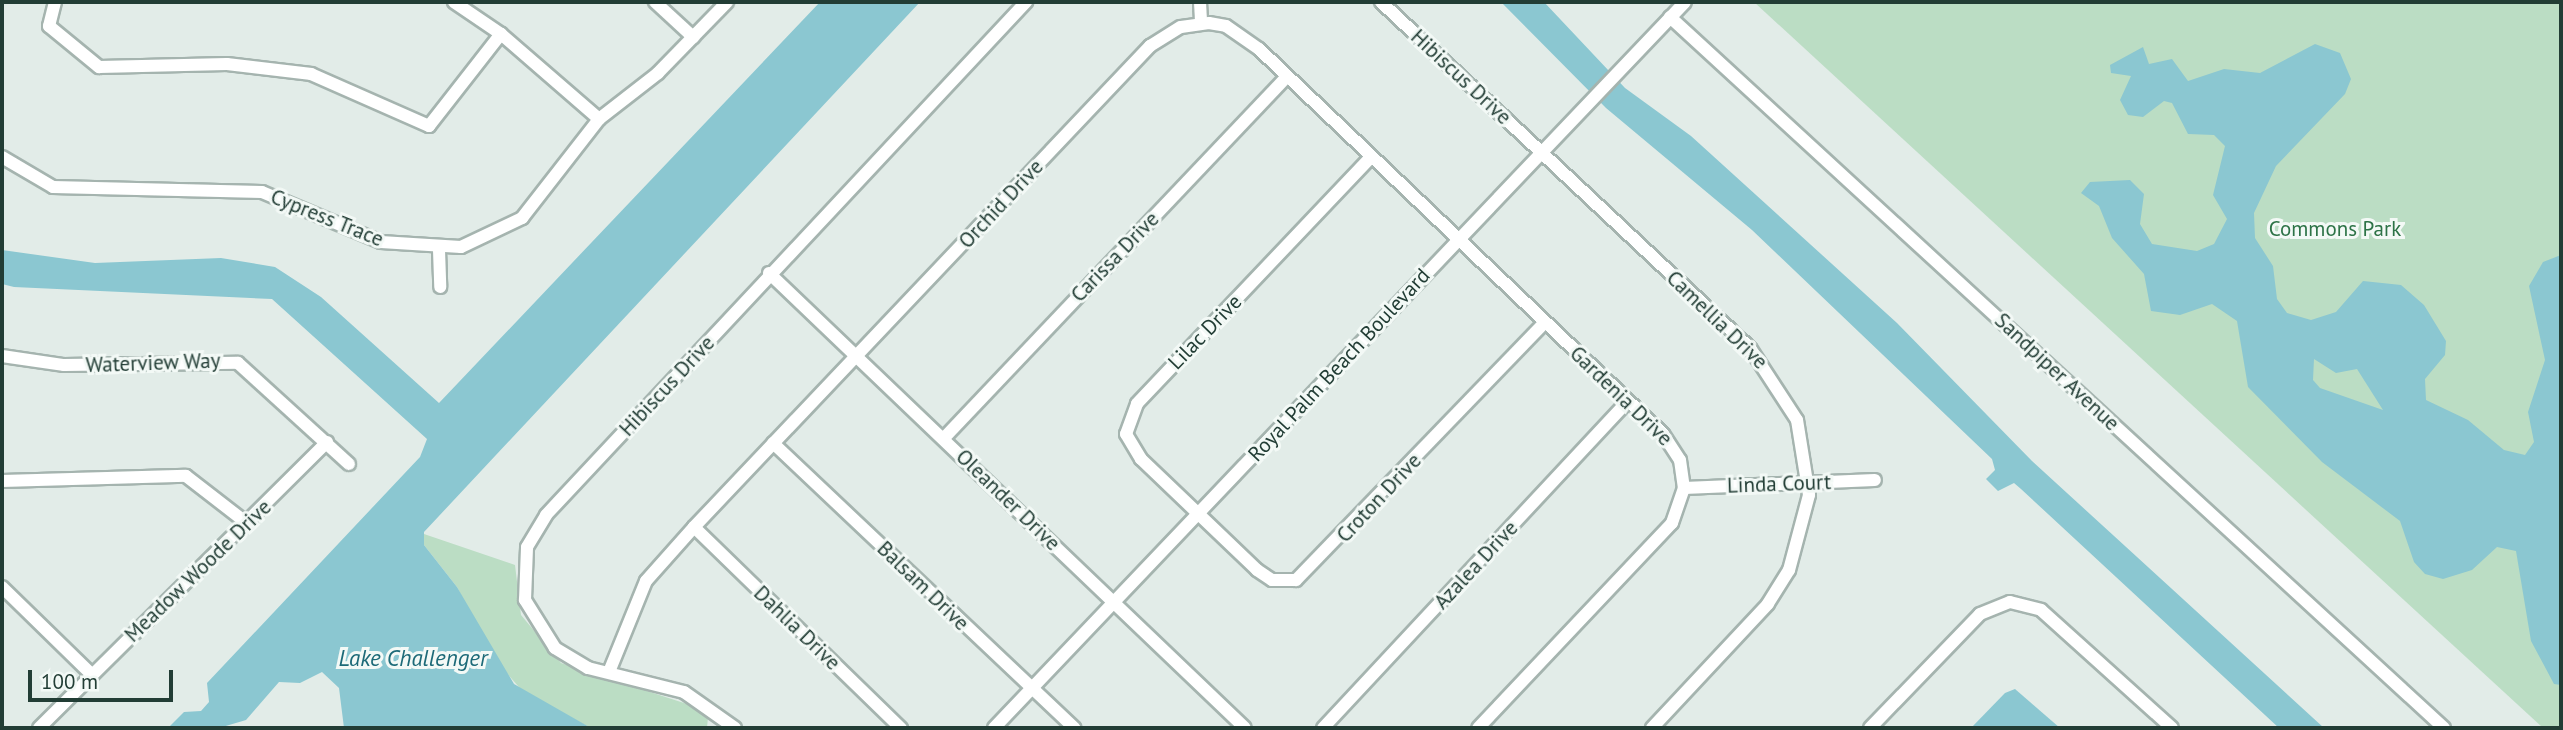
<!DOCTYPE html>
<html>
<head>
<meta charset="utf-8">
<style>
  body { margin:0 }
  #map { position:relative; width:2563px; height:730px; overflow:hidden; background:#e2ece8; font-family:"PT Sans",sans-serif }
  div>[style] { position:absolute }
  .green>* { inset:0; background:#bbddc4 }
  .water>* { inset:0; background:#8bc7d1 }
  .roads { filter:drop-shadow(2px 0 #a5b4af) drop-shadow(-2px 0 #a5b4af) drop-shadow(0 2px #a5b4af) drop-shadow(0 -2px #a5b4af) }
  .minor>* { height:12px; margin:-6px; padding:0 6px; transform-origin:6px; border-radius:6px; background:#fff }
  span { translate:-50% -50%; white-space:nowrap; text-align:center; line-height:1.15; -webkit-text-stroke:6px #f3f9f6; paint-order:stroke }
  .street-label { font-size:21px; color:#223d35 }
  .park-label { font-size:21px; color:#2d7347 }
  .water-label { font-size:23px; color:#1d6a78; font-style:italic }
  .frame { position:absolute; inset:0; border:4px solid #223d35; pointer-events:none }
  .scale { position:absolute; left:28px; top:670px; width:145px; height:32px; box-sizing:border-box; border:4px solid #223d35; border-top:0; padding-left:9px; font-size:21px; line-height:24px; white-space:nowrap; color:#223d35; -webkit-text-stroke:5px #f3f9f6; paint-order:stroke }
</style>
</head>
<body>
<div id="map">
  <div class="green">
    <div style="clip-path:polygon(1754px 2px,2561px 2px,2561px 728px,2543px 728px)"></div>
    <div style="clip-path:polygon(424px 534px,515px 565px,521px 615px,561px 663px,687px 704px,708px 717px,707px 728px,591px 728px,525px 694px,492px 656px,457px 587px,424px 545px)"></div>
  </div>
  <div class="water">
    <div style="clip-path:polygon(820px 2px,920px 2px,424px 532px,424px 545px,457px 587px,514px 684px,591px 728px,344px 728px,339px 688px,322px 672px,300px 683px,279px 682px,246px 720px,219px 728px,168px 728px,184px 712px,201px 711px,209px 702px,207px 683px,420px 457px,427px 439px,272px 299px,14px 287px,2px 284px,2px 250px,95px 263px,221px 258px,275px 267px,321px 297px,439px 403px)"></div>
    <div style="clip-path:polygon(1501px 2px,1544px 2px,1625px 88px,1691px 136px,1897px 323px,2032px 461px,2324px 728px,2279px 728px,2021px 489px,2014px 483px,1998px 491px,1986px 479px,1995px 470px,1992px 459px,1752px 230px,1606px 108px)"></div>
    <div style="clip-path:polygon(evenodd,2315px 44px,2340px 53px,2351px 79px,2345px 94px,2276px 166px,2254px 213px,2255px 238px,2273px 266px,2277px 299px,2287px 313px,2311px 320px,2336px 312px,2363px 281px,2401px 285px,2424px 305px,2446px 341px,2445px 355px,2425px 379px,2426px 400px,2468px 420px,2504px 450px,2525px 455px,2534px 442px,2528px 412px,2545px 360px,2529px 286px,2543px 262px,2561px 255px,2561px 685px,2554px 684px,2531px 641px,2516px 551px,2497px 547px,2472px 570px,2443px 579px,2425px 574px,2414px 562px,2400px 521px,2322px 462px,2248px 387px,2237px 321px,2212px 304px,2180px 315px,2151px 311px,2144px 274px,2112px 238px,2099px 206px,2081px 193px,2090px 182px,2130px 180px,2144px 194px,2140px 224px,2152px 244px,2197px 251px,2214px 244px,2227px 219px,2213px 195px,2225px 146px,2214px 135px,2188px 134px,2172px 103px,2164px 101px,2143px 117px,2128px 115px,2120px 100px,2131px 76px,2111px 73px,2110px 65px,2143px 47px,2149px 64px,2172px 59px,2188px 81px,2224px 69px,2260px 73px,2315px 44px,2314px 359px,2336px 373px,2357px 369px,2383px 410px,2320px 388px,2313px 380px,2314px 359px)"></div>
    <div style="clip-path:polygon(2015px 689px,2060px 728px,1971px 728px,2005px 693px)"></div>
  </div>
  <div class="roads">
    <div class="minor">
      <div style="left:55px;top:2px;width:25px;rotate:104deg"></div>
      <div style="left:49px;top:26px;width:65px;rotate:39.4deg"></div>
      <div style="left:99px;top:67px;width:128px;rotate:-1.3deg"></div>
      <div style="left:227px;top:64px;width:85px;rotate:6.8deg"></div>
      <div style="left:311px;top:74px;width:129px;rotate:23.8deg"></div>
      <div style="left:429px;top:126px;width:117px;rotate:-52deg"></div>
      <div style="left:501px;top:34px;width:57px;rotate:-145.8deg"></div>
      <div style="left:655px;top:2px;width:52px;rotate:42.6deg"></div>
      <div style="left:1200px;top:2px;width:20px;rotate:87deg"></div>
      <div style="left:1381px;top:2px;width:506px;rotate:43.16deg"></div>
      <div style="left:1750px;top:348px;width:86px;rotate:56.9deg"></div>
      <div style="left:1797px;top:420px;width:76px;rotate:80.9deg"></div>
      <div style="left:1809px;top:495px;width:78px;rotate:104.9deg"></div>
      <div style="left:1789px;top:570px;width:40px;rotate:122deg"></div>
      <div style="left:1768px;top:604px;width:170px;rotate:133.1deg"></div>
      <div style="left:1670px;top:17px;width:1051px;rotate:42.57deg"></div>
      <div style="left:501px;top:34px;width:130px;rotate:40.9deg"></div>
      <div style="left:2px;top:157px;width:59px;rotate:30.5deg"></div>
      <div style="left:53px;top:187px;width:209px;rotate:1.4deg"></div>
      <div style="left:262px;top:192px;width:129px;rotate:22.8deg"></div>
      <div style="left:381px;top:242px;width:80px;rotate:3.6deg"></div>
      <div style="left:461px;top:247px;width:68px;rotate:-25.4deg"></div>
      <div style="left:522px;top:218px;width:125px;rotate:-52.1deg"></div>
      <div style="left:599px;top:119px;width:75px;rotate:-37.9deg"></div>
      <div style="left:658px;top:73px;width:99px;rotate:-45.8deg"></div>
      <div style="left:1371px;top:157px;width:340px;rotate:133.5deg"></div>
      <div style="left:1137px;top:404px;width:32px;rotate:110deg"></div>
      <div style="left:1126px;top:434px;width:29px;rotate:59deg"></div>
      <div style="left:1141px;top:459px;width:161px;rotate:43.7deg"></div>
      <div style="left:1257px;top:570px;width:18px;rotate:34deg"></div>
      <div style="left:1272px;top:580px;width:24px"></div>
      <div style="left:1296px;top:580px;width:357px;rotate:-46deg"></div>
      <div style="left:439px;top:250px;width:37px;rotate:88deg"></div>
      <div style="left:769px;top:273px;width:658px;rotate:43.71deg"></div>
      <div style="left:2px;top:356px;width:63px;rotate:8.3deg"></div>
      <div style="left:64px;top:365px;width:174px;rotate:-0.7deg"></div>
      <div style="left:238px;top:363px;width:150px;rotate:42.3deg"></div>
      <div style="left:944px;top:438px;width:498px;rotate:-46.5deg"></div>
      <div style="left:773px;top:443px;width:415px;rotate:43.4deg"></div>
      <div style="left:2px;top:481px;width:184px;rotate:-1.6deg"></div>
      <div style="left:186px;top:476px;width:78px;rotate:37.7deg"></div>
      <div style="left:1684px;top:488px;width:191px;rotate:-2.4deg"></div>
      <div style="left:694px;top:527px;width:289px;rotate:44.2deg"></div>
      <div style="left:2px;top:587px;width:123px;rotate:44.3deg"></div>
      <div style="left:609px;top:672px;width:98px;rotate:-67.9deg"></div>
      <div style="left:646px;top:581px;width:72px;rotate:-48.4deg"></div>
      <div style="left:694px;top:527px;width:663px;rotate:-46.53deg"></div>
      <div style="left:1150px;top:46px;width:36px;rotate:-32deg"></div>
      <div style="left:1181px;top:27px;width:28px;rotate:-8deg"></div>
      <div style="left:1209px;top:23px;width:17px;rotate:10deg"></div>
      <div style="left:1226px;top:26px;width:40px;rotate:34.9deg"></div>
      <div style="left:1259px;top:49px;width:558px;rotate:43.62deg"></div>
      <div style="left:1663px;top:434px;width:31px;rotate:57deg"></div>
      <div style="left:1680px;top:460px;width:28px;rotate:82deg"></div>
      <div style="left:1684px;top:488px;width:37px;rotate:109deg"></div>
      <div style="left:1672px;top:523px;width:282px;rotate:133.4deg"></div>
      <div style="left:39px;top:728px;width:406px;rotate:-44.8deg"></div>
      <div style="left:735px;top:728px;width:62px;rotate:-144.8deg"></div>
      <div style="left:684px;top:692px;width:99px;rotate:-166deg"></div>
      <div style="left:588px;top:668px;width:39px;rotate:-149deg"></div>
      <div style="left:555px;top:648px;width:57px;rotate:-122deg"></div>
      <div style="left:525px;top:600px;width:53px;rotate:-87.8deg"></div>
      <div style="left:527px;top:547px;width:37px;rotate:-59deg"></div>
      <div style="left:546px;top:515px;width:703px;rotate:-46.9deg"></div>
      <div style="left:994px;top:728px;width:1002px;rotate:-46.41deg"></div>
      <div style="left:1323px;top:728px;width:447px;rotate:-47deg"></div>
      <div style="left:1870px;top:728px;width:158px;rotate:-46deg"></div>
      <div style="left:1980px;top:614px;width:32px;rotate:-22deg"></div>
      <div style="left:2010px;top:602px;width:32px;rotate:14deg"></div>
      <div style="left:2041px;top:610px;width:176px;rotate:42deg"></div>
    </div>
  </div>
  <div class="street-label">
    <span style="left:1461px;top:77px;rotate:43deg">Hibiscus Drive</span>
    <span style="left:1001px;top:204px;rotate:-47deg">Orchid Drive</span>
    <span style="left:327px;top:218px;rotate:22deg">Cypress Trace</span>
    <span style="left:1115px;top:257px;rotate:-46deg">Carissa Drive</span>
    <span style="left:1717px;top:320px;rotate:44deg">Camellia Drive</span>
    <span style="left:1205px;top:332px;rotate:-46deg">Lilac Drive</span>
    <span style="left:153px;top:363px;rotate:-2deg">Waterview Way</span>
    <span style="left:1339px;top:365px;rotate:-47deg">Royal Palm Beach Boulevard</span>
    <span style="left:2057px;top:372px;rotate:43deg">Sandpiper Avenue</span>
    <span style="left:667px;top:386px;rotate:-47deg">Hibiscus Drive</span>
    <span style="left:1621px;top:396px;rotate:44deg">Gardenia Drive</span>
    <span style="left:1779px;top:484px;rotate:-2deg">Linda Court</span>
    <span style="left:1379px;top:498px;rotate:-47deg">Croton Drive</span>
    <span style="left:1008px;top:500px;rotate:44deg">Oleander Drive</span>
    <span style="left:1476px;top:565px;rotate:-47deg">Azalea Drive</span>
    <span style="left:198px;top:571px;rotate:-44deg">Meadow Woode Drive</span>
    <span style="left:923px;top:586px;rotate:44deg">Balsam Drive</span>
    <span style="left:797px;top:628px;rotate:44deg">Dahlia Drive</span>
  </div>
  <div class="park-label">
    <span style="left:2335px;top:229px">Commons Park</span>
  </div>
  <div class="water-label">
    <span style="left:413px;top:658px">Lake Challenger</span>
  </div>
  <div class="frame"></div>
  <div class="scale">100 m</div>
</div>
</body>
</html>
